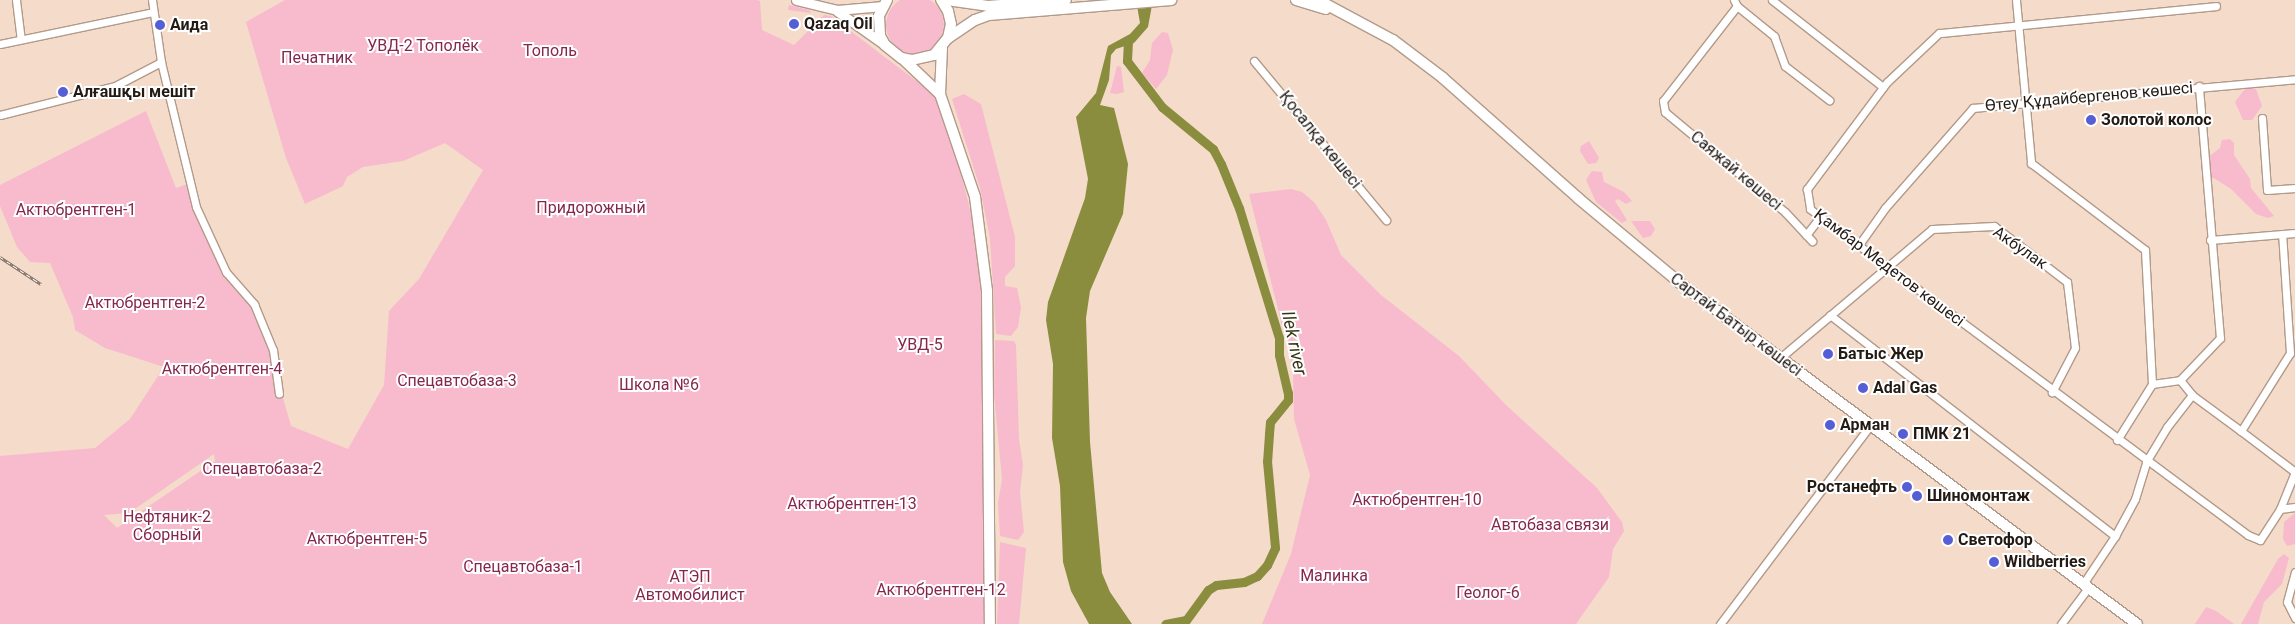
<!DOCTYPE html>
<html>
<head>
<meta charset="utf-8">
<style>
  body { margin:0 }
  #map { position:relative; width:2295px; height:624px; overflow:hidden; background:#f5dbca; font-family:Roboto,sans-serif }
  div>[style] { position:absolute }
  .green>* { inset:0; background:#f8bacd }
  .round { border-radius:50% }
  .water>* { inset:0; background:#8a8d3d }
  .river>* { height:9px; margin:-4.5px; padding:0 4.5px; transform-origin:4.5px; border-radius:4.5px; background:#8a8d3d }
  .roads { filter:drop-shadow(1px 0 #b29a8a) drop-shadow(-1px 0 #b29a8a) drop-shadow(0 1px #b29a8a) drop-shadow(0 -1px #b29a8a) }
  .minor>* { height:7px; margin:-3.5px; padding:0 3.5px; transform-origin:3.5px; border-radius:3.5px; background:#fff }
  .major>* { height:9px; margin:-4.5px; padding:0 4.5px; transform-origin:4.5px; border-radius:4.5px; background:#fff }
  .highway>* { height:10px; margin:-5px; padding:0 5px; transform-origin:5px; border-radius:5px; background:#fff }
  .rail>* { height:3px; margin-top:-1.5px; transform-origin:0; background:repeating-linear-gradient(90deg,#fff 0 4px,#7d6d62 0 8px); box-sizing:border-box; border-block:1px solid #7d6d62 }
  .dots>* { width:14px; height:14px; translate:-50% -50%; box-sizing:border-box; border:2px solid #fff; border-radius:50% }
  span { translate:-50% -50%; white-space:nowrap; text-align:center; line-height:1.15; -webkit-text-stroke:4px #fff; paint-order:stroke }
  .poi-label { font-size:16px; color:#231a14; font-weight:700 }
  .left { translate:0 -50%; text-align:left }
  .right { translate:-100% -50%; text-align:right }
  .park-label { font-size:16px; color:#85264d }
  .street-label { font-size:16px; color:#231a14 }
  .water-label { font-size:18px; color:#353714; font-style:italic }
</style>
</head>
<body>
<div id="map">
  <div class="green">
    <div class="round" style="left:886px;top:-4px;width:58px;height:58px"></div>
    <div style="clip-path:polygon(evenodd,285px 0,757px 0,760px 1px,762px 30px,794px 45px,824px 15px,831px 16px,936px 96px,955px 149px,978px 242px,982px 292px,984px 624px,0 624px,0 456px,95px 448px,130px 419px,164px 367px,105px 348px,75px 330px,73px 317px,50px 263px,30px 262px,17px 247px,0 206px,0 185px,146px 111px,176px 188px,190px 183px,196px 207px,226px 269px,249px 304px,265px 335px,291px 426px,348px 449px,384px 385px,389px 311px,419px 279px,483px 170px,445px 143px,403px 161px,363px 167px,347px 177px,343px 186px,305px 204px,286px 158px,246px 22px,285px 0,214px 454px,215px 461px,117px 528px,104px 515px,129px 513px,214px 454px)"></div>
    <div style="clip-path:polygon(789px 5px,809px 10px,811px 13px,788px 10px)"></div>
    <div style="clip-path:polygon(1162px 32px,1168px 33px,1173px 50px,1167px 75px,1156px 89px,1142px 73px,1150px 60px,1152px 43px)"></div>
    <div style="clip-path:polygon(1117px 66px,1121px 67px,1124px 92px,1117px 94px,1110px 93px)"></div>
    <div style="clip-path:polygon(2247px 86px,2256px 89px,2262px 106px,2252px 120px,2243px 120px,2235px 102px)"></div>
    <div style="clip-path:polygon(964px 94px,981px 104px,1015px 237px,1015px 266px,1005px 277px,1005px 286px,1017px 288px,1021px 307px,1018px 327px,1011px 336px,996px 334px,990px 238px,980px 188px,952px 99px)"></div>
    <div style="clip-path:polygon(2230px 139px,2234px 143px,2234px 155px,2250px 179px,2251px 188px,2274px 216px,2268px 218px,2256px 214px,2231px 189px,2212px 177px,2207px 166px,2208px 157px,2220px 148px,2222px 140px)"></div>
    <div style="clip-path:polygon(1589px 141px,1599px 158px,1596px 163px,1588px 164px,1580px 151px,1581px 146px)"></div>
    <div style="clip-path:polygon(1592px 171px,1602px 172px,1604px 182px,1624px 192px,1632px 201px,1626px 204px,1618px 199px,1615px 201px,1627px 220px,1622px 223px,1596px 202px,1586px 180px)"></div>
    <div style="clip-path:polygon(1291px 189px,1302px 192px,1314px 202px,1326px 220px,1341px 255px,1381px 295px,1459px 356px,1506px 405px,1597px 488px,1622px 522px,1624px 531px,1613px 549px,1609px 577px,1576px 624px,1262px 624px,1291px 554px,1310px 475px,1294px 419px,1293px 369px,1249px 194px)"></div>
    <div style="clip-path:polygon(1631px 221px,1650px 221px,1655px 229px,1651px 236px,1643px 238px)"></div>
    <div style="clip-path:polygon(995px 340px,1014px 341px,1016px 345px,1019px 439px,1023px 465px,1020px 492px,1024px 532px,1018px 540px,1000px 536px,998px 503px,1002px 479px,994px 395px)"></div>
    <div style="clip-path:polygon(2295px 513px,2295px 544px,2287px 546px,2283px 539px,2284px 522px)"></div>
    <div style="clip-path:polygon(1000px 542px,1026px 548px,1019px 624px,997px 624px)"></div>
    <div style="clip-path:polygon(2284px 554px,2289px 558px,2282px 584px,2264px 602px,2258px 624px,2241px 624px,2278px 559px)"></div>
    <div style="clip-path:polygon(2206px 607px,2216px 611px,2234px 624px,2195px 624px)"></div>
  </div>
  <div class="water">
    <div style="clip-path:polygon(1136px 0,1153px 0,1148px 27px,1134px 43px,1116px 49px,1111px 55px,1109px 80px,1100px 105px,1114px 108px,1128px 164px,1123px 214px,1090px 291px,1086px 318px,1090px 442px,1102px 573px,1110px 592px,1132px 624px,1089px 624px,1071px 591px,1063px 562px,1060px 486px,1052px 438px,1053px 364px,1046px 320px,1048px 302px,1085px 198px,1088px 179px,1076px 117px,1096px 93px,1108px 46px,1130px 34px,1140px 23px)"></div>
  </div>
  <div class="river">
    <div style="left:1128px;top:41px;width:20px;rotate:93deg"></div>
    <div style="left:1127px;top:61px;width:58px;rotate:52.7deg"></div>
    <div style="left:1162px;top:107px;width:66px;rotate:39.5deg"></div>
    <div style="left:1213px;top:149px;width:17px;rotate:62deg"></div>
    <div style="left:1221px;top:164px;width:48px;rotate:67.8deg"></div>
    <div style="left:1239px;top:208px;width:136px;rotate:72.9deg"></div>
    <div style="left:1279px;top:338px;width:17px;rotate:90deg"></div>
    <div style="left:1279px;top:355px;width:39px;rotate:77deg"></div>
    <div style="left:1288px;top:393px;width:7px;rotate:90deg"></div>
    <div style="left:1288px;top:400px;width:28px;rotate:129deg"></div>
    <div style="left:1270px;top:422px;width:12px;rotate:95deg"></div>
    <div style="left:1269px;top:434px;width:27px;rotate:94deg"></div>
    <div style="left:1267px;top:461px;width:87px;rotate:84.7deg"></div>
    <div style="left:1275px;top:548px;width:19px;rotate:115deg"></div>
    <div style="left:1267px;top:565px;width:15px;rotate:132deg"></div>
    <div style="left:1257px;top:576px;width:14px;rotate:155deg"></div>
    <div style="left:1244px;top:582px;width:28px;rotate:174deg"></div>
    <div style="left:1216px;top:585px;width:9px;rotate:148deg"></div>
    <div style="left:1208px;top:590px;width:37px;rotate:126deg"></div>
    <div style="left:1186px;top:620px;width:21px;rotate:169deg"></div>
  </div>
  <div class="roads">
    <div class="minor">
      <div style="left:16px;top:0;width:39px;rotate:83deg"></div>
      <div style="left:152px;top:0;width:63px;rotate:81.7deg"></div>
      <div style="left:161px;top:62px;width:149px;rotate:76.4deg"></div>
      <div style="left:196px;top:207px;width:72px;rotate:65.2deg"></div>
      <div style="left:226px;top:272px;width:43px;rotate:48.8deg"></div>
      <div style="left:254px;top:304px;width:50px;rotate:67.6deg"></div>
      <div style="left:273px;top:350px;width:44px;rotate:82.2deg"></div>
      <div style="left:1734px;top:0;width:7px;rotate:63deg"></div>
      <div style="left:1737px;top:6px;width:48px;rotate:39deg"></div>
      <div style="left:1774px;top:36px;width:32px;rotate:70deg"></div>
      <div style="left:1785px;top:66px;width:56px;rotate:37.7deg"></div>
      <div style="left:1772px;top:0;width:141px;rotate:38.1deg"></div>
      <div style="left:2016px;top:0;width:164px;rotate:84.7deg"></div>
      <div style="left:2031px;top:163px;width:143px;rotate:37.3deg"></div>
      <div style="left:2145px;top:250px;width:134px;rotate:87deg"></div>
      <div style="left:1737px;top:6px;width:120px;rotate:127.9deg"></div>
      <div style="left:1663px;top:101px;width:11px;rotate:80deg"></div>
      <div style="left:1665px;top:112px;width:156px;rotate:39.8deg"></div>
      <div style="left:1785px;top:212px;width:40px;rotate:47deg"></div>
      <div style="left:2216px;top:6px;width:278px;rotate:174.4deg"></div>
      <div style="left:1939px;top:33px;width:71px;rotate:136.7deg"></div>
      <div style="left:1887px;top:82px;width:134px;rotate:126.8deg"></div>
      <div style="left:1807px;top:189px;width:20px;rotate:81deg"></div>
      <div style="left:1810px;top:209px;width:546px;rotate:36.66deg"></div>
      <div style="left:2248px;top:535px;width:13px;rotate:23deg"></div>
      <div style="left:2260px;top:540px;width:37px;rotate:-57deg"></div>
      <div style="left:2280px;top:509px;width:15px;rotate:-8deg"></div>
      <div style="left:0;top:44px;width:156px;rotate:-11.8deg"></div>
      <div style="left:1254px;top:61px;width:207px;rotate:50.3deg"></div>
      <div style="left:0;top:115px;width:119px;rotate:-14.2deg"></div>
      <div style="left:115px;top:86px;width:52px;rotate:-27.6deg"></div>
      <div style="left:2262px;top:118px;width:72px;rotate:86deg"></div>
      <div style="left:2267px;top:190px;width:28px;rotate:-4deg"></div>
      <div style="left:1806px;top:235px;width:23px;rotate:-52deg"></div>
      <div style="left:2210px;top:240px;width:85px;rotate:-4.7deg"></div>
      <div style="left:1858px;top:246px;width:47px;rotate:-54.6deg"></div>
      <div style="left:1885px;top:208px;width:133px;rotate:-48.7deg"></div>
      <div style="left:1973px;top:108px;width:323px;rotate:-5.1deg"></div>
      <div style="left:1830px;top:315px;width:361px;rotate:37.8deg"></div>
      <div style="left:1780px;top:358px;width:199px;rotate:-40.3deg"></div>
      <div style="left:1932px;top:229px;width:62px;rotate:-2.8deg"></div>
      <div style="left:1994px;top:226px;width:92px;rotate:37.5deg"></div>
      <div style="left:2067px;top:282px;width:66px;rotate:83.1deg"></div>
      <div style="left:2075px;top:348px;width:50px;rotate:117.6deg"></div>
      <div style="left:2180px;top:380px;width:19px;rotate:51deg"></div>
      <div style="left:2241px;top:431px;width:68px;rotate:37.2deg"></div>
      <div style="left:2117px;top:440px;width:66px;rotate:-58deg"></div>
      <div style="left:2152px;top:384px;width:28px;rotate:-8deg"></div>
      <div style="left:2180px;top:380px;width:58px;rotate:-46.4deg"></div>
      <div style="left:2220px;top:338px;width:253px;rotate:-94.8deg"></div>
      <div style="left:2280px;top:509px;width:40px;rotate:-68deg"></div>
      <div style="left:2295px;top:572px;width:31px;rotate:105deg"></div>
      <div style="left:2287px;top:602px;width:18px;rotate:63deg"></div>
      <div style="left:2083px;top:584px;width:58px;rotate:-56.3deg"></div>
      <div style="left:2115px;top:536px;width:42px;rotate:-61.6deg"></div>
      <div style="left:2135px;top:499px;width:39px;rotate:-73deg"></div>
      <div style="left:2146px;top:462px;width:41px;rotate:-59deg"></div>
      <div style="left:2167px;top:427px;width:41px;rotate:-52deg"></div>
      <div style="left:2192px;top:395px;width:61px;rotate:36.3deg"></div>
      <div style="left:2241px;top:431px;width:92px;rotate:-57.9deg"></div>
      <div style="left:2290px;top:353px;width:119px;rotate:-93.8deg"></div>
      <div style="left:1720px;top:624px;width:248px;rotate:-52.9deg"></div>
      <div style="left:2061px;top:624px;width:45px;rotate:-53.1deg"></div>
    </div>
    <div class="major">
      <div style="left:796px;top:0;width:42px;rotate:13.7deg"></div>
      <div style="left:837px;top:10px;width:46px;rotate:-5deg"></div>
      <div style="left:837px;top:11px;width:59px;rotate:35.3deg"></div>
    </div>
    <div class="highway">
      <div style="left:887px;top:0;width:18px;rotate:117deg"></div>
      <div style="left:879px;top:16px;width:20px;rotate:87deg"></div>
      <div style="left:880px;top:36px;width:10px;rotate:61deg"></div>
      <div style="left:885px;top:45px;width:21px;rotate:39deg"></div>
      <div style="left:901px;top:58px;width:11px;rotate:10deg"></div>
      <div style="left:912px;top:60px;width:23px;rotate:-13deg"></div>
      <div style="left:934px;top:55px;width:22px;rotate:-51deg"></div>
      <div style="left:948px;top:38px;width:14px;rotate:-78deg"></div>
      <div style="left:951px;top:24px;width:13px;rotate:-103deg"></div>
      <div style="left:948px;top:11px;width:13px;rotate:-122deg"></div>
      <div style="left:947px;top:0;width:41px;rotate:8.3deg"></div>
      <div style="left:988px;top:6px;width:78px;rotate:-4.4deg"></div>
      <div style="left:1296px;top:0;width:31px;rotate:17deg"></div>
      <div style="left:1318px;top:0;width:85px;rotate:28.1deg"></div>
      <div style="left:1393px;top:40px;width:63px;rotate:37.2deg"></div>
      <div style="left:1443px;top:78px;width:181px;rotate:41.6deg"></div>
      <div style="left:1578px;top:198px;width:133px;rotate:39.8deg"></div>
      <div style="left:1680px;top:283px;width:570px;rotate:36.73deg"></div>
      <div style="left:948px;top:38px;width:32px;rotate:-34deg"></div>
      <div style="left:975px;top:20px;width:15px;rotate:-20deg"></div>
      <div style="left:989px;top:15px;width:183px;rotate:-4.7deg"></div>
      <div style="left:942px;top:47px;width:47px;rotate:92.4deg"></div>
      <div style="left:940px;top:94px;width:109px;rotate:71.2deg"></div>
      <div style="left:975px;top:197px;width:95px;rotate:82.7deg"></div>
      <div style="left:987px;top:291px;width:333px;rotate:89.5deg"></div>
      <div style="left:902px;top:58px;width:52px;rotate:43.5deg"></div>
    </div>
  </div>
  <div class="rail">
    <div style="left:0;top:257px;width:49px;rotate:33.4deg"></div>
  </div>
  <div class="dots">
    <div style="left:794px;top:24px;background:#565ed5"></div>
    <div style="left:160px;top:25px;background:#565ed5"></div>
    <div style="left:63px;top:92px;background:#565ed5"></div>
    <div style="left:2091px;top:120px;background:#565ed5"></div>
    <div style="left:1828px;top:354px;background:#565ed5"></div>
    <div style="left:1863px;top:388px;background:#565ed5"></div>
    <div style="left:1830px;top:425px;background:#565ed5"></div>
    <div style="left:1903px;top:434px;background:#565ed5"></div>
    <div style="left:1907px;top:487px;background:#565ed5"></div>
    <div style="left:1917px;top:496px;background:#565ed5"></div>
    <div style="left:1948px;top:540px;background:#565ed5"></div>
    <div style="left:1994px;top:562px;background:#565ed5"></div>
  </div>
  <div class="poi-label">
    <span class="left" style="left:804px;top:24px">Qazaq Oil</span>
    <span class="left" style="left:170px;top:25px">Аида</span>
    <span class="left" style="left:73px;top:92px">Алғашқы мешіт</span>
    <span class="left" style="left:2101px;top:120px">Золотой колос</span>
    <span class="left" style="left:1838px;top:354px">Батыс Жер</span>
    <span class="left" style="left:1873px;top:388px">Adal Gas</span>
    <span class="left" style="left:1840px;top:425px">Арман</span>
    <span class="left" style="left:1913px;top:434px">ПМК 21</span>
    <span class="right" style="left:1897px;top:487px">Ростанефть</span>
    <span class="left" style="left:1927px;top:496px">Шиномонтаж</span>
    <span class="left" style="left:1958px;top:540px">Светофор</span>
    <span class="left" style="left:2004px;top:562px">Wildberries</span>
  </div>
  <div class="park-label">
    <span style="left:423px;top:46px">УВД-2 Тополёк</span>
    <span style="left:550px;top:51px">Тополь</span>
    <span style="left:317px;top:58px">Печатник</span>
    <span style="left:591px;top:208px">Придорожный</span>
    <span style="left:76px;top:210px">Актюбрентген-1</span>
    <span style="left:145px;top:303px">Актюбрентген-2</span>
    <span style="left:920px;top:345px">УВД-5</span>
    <span style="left:222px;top:369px">Актюбрентген-4</span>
    <span style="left:457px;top:381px">Спецавтобаза-3</span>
    <span style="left:659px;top:385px">Школа №6</span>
    <span style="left:262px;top:469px">Спецавтобаза-2</span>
    <span style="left:1417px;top:500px">Актюбрентген-10</span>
    <span style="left:852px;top:504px">Актюбрентген-13</span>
    <span style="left:167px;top:526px">Нефтяник-2<br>Сборный</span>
    <span style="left:1550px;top:525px">Автобаза связи</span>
    <span style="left:367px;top:539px">Актюбрентген-5</span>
    <span style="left:523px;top:567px">Спецавтобаза-1</span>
    <span style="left:1334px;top:576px">Малинка</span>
    <span style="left:690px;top:586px">АТЭП<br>Автомобилист</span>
    <span style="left:941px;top:590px">Актюбрентген-12</span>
    <span style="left:1488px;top:593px">Геолог-6</span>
  </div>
  <div class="street-label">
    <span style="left:2089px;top:97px;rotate:-5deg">Өтеу Құдайбергенов көшесі</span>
    <span style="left:1320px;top:140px;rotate:51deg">Қосалқа көшесі</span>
    <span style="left:1736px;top:171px;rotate:40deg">Саяжай көшесі</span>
    <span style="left:2020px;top:248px;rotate:35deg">Акбулак</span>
    <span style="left:1889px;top:268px;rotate:37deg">Қамбар Медетов көшесі</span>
    <span style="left:1736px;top:325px;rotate:37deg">Сартай Батыр көшесі</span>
  </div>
  <div class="water-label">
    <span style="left:1294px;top:343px;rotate:78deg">Ilek river</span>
  </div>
</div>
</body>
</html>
